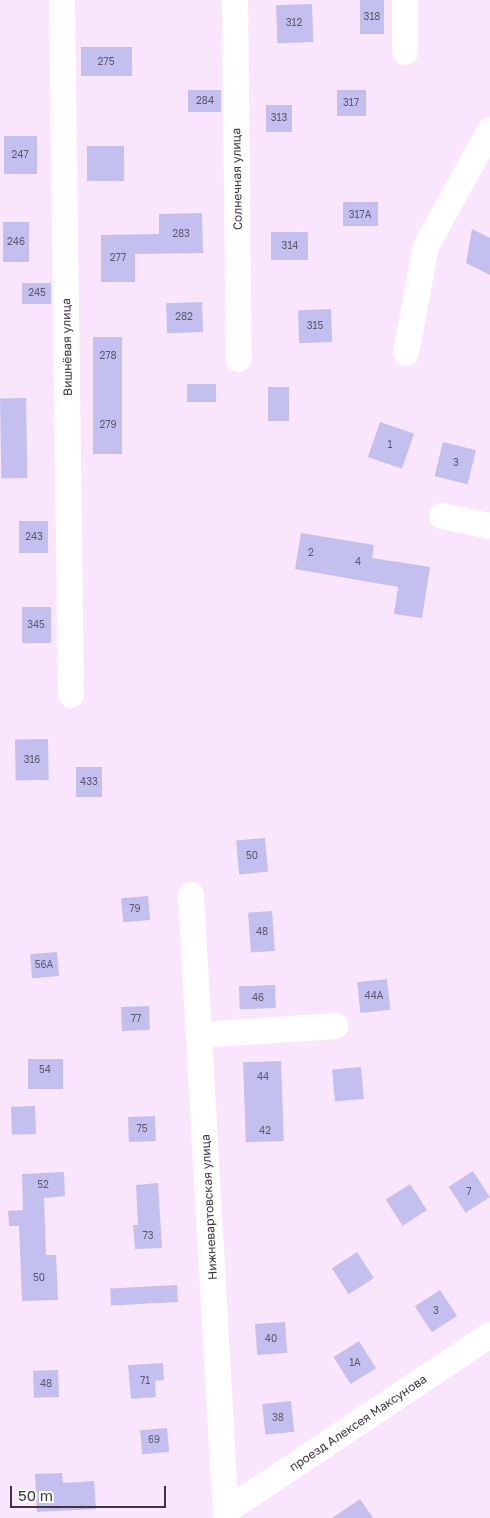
<!DOCTYPE html>
<html>
<head>
<meta charset="utf-8">
<style>
  body { margin:0 }
  #map { position:relative; width:490px; height:1518px; overflow:hidden; background:#f9e6fd; font-family:"Golos Text",sans-serif }
  div>[style] { position:absolute }
  .building>* { inset:0; background:#c3c0f0; transform-origin:0 0 }
  .minor>* { height:26px; margin:-13px; padding:0 13px; transform-origin:13px; border-radius:13px; background:#fff }
  span { translate:-50% -50%; white-space:nowrap; text-align:center; line-height:1.15; -webkit-text-stroke:4px #fff; paint-order:stroke }
  .number-label { font-size:10px; color:#5f586c }
  .number-label span { -webkit-text-stroke-width:0 }
  .street-label { font-size:12px; color:#3e3540 }
  .scale { position:absolute; left:10px; top:1486px; width:156px; height:22px; box-sizing:border-box; border:2px solid #3e3540; border-top:0; padding-left:6px; font-size:15px; line-height:18px; white-space:nowrap; color:#3e3540; -webkit-text-stroke:4px #fff; paint-order:stroke }
</style>
</head>
<body>
<div id="map">
  <div class="building">
    <div style="left:360px;top:0;width:24px;height:34px"></div>
    <div style="left:312px;top:4px;width:38px;height:36px;rotate:88deg"></div>
    <div style="left:132px;top:47px;width:29px;height:51px;rotate:90deg"></div>
    <div style="left:188px;top:90px;width:33px;height:22px"></div>
    <div style="left:337px;top:90px;width:29px;height:26px"></div>
    <div style="left:266px;top:105px;width:26px;height:27px"></div>
    <div style="left:4px;top:136px;width:33px;height:38px"></div>
    <div style="left:124px;top:146px;width:35px;height:37px;rotate:90deg"></div>
    <div style="left:378px;top:202px;width:24px;height:35px;rotate:90deg"></div>
    <div style="clip-path:polygon(202px 213px,203px 253px,135px 254px,135px 282px,101px 282px,101px 235px,159px 234px,159px 214px)"></div>
    <div style="left:29px;top:222px;width:40px;height:26px;rotate:90deg"></div>
    <div style="clip-path:polygon(472px 229px,490px 238px,490px 275px,466px 263px)"></div>
    <div style="left:308px;top:232px;width:28px;height:37px;rotate:90deg"></div>
    <div style="left:22px;top:283px;width:29px;height:21px"></div>
    <div style="left:202px;top:302px;width:30px;height:36px;rotate:88deg"></div>
    <div style="left:331px;top:309px;width:33px;height:33px;rotate:88deg"></div>
    <div style="left:93px;top:337px;width:29px;height:117px"></div>
    <div style="left:216px;top:384px;width:18px;height:29px;rotate:90deg"></div>
    <div style="left:268px;top:387px;width:21px;height:34px"></div>
    <div style="left:26px;top:398px;width:80px;height:26px;rotate:89deg"></div>
    <div style="left:380px;top:422px;width:36px;height:37px;rotate:19deg"></div>
    <div style="left:443px;top:442px;width:34px;height:35px;rotate:14deg"></div>
    <div style="left:19px;top:521px;width:29px;height:32px"></div>
    <div style="clip-path:polygon(301px 533px,374px 545px,372px 558px,430px 567px,422px 618px,394px 614px,398px 587px,295px 569px)"></div>
    <div style="left:51px;top:607px;width:36px;height:29px;rotate:90deg"></div>
    <div style="left:48px;top:739px;width:41px;height:33px;rotate:89deg"></div>
    <div style="left:76px;top:767px;width:26px;height:30px"></div>
    <div style="left:265px;top:838px;width:34px;height:29px;rotate:85deg"></div>
    <div style="left:148px;top:896px;width:24px;height:27px;rotate:85deg"></div>
    <div style="left:272px;top:911px;width:40px;height:24px;rotate:86deg"></div>
    <div style="left:57px;top:952px;width:24px;height:27px;rotate:85deg"></div>
    <div style="left:387px;top:979px;width:31px;height:30px;rotate:84deg"></div>
    <div style="left:275px;top:985px;width:23px;height:36px;rotate:88deg"></div>
    <div style="left:149px;top:1006px;width:24px;height:28px;rotate:88deg"></div>
    <div style="left:63px;top:1059px;width:30px;height:35px;rotate:90deg"></div>
    <div style="left:281px;top:1061px;width:80px;height:38px;rotate:88deg"></div>
    <div style="left:361px;top:1067px;width:32px;height:29px;rotate:85deg"></div>
    <div style="left:35px;top:1106px;width:28px;height:24px;rotate:88deg"></div>
    <div style="left:155px;top:1116px;width:25px;height:27px;rotate:88deg"></div>
    <div style="left:473px;top:1171px;width:31px;height:29px;rotate:57deg"></div>
    <div style="clip-path:polygon(64px 1172px,65px 1196px,44px 1198px,46px 1255px,56px 1255px,58px 1300px,22px 1301px,19px 1226px,9px 1226px,8px 1211px,23px 1210px,22px 1174px)"></div>
    <div style="clip-path:polygon(158px 1183px,162px 1248px,135px 1249px,133px 1225px,138px 1225px,136px 1185px)"></div>
    <div style="left:410px;top:1184px;width:31px;height:29px;rotate:57deg"></div>
    <div style="left:357px;top:1252px;width:31px;height:30px;rotate:57deg"></div>
    <div style="left:177px;top:1285px;width:17px;height:67px;rotate:87deg"></div>
    <div style="left:440px;top:1290px;width:31px;height:30px;rotate:57deg"></div>
    <div style="left:285px;top:1322px;width:31px;height:30px;rotate:86deg"></div>
    <div style="left:359px;top:1341px;width:32px;height:30px;rotate:58deg"></div>
    <div style="clip-path:polygon(163px 1363px,164px 1380px,155px 1381px,156px 1397px,131px 1399px,128px 1365px)"></div>
    <div style="left:58px;top:1370px;width:27px;height:25px;rotate:88deg"></div>
    <div style="left:291px;top:1401px;width:31px;height:29px;rotate:84deg"></div>
    <div style="left:167px;top:1428px;width:24px;height:27px;rotate:85deg"></div>
    <div style="clip-path:polygon(62px 1473px,63px 1483px,94px 1481px,96px 1509px,37px 1512px,35px 1474px)"></div>
    <div style="clip-path:polygon(360px 1499px,373px 1518px,332px 1518px)"></div>
  </div>
  <div class="minor">
    <div style="left:62px;top:0;width:695px;rotate:89.26deg"></div>
    <div style="left:235px;top:0;width:359px;rotate:89.4deg"></div>
    <div style="left:405px;top:0;width:52px;rotate:90deg"></div>
    <div style="left:406px;top:353px;width:109px;rotate:-79.4deg"></div>
    <div style="left:426px;top:246px;width:132px;rotate:-61.1deg"></div>
    <div style="left:442px;top:516px;width:49px;rotate:11.8deg"></div>
    <div style="left:191px;top:895px;width:624px;rotate:86.78deg"></div>
    <div style="left:199px;top:1035px;width:137px;rotate:-3.8deg"></div>
    <div style="left:226px;top:1511px;width:317px;rotate:-33.7deg"></div>
  </div>
  <div class="number-label">
    <span style="left:372px;top:17px">318</span>
    <span style="left:294px;top:23px">312</span>
    <span style="left:106px;top:62px">275</span>
    <span style="left:205px;top:101px">284</span>
    <span style="left:351px;top:103px">317</span>
    <span style="left:279px;top:118px">313</span>
    <span style="left:20px;top:155px">247</span>
    <span style="left:360px;top:215px">317А</span>
    <span style="left:181px;top:234px">283</span>
    <span style="left:16px;top:242px">246</span>
    <span style="left:290px;top:246px">314</span>
    <span style="left:118px;top:258px">277</span>
    <span style="left:37px;top:293px">245</span>
    <span style="left:184px;top:317px">282</span>
    <span style="left:315px;top:326px">315</span>
    <span style="left:108px;top:356px">278</span>
    <span style="left:108px;top:425px">279</span>
    <span style="left:390px;top:445px">1</span>
    <span style="left:456px;top:463px">3</span>
    <span style="left:34px;top:537px">243</span>
    <span style="left:311px;top:553px">2</span>
    <span style="left:358px;top:562px">4</span>
    <span style="left:36px;top:625px">345</span>
    <span style="left:32px;top:760px">316</span>
    <span style="left:89px;top:782px">433</span>
    <span style="left:252px;top:856px">50</span>
    <span style="left:135px;top:909px">79</span>
    <span style="left:262px;top:932px">48</span>
    <span style="left:44px;top:965px">56А</span>
    <span style="left:374px;top:996px">44А</span>
    <span style="left:258px;top:998px">46</span>
    <span style="left:136px;top:1019px">77</span>
    <span style="left:45px;top:1070px">54</span>
    <span style="left:263px;top:1077px">44</span>
    <span style="left:142px;top:1129px">75</span>
    <span style="left:265px;top:1131px">42</span>
    <span style="left:43px;top:1185px">52</span>
    <span style="left:469px;top:1192px">7</span>
    <span style="left:148px;top:1236px">73</span>
    <span style="left:39px;top:1278px">50</span>
    <span style="left:436px;top:1311px">3</span>
    <span style="left:271px;top:1339px">40</span>
    <span style="left:355px;top:1363px">1А</span>
    <span style="left:145px;top:1381px">71</span>
    <span style="left:46px;top:1384px">48</span>
    <span style="left:278px;top:1418px">38</span>
    <span style="left:154px;top:1440px">69</span>
  </div>
  <div class="street-label">
    <span style="left:237px;top:179px;rotate:-91deg">Солнечная улица</span>
    <span style="left:67px;top:347px;rotate:-91deg">Вишнёвая улица</span>
    <span style="left:209px;top:1207px;rotate:-93deg">Нижневартовская улица</span>
    <span style="left:358px;top:1423px;rotate:-34deg">проезд Алексея Максунова</span>
  </div>
  <div class="scale">50 m</div>
</div>
</body>
</html>
